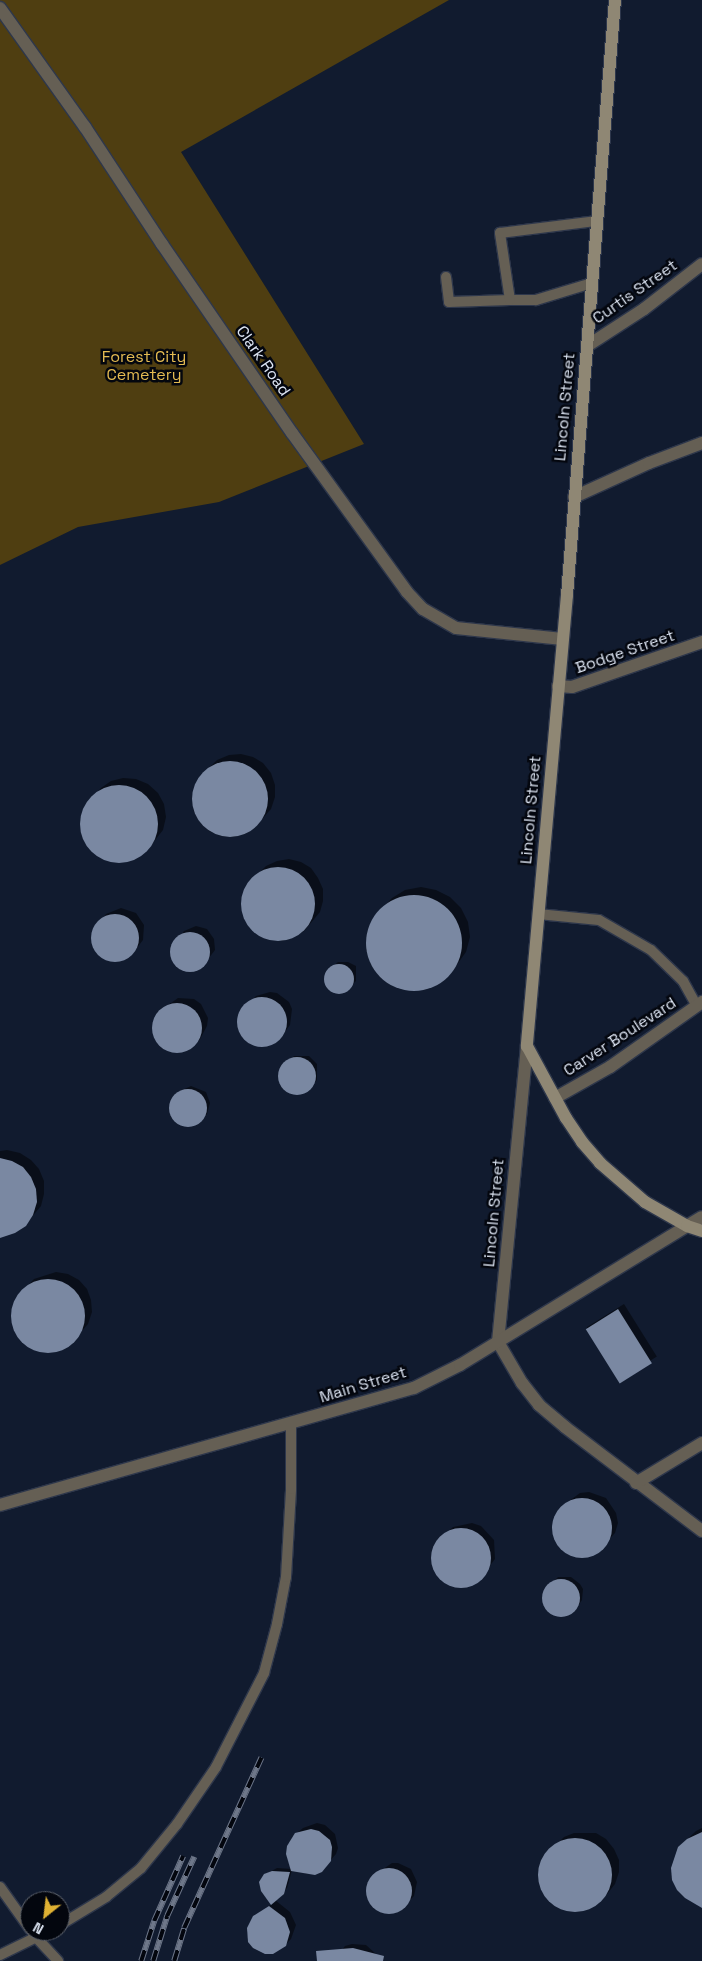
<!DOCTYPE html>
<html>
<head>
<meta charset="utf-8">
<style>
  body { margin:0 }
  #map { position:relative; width:702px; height:1961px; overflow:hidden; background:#111b2f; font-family:"Space Grotesk",sans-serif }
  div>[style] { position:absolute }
  .green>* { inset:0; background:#4f3e11 }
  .shadow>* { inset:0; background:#0007; transform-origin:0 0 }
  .building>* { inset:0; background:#7a88a2; transform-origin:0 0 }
  .round { border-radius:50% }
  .roads { filter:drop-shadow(1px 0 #2e374b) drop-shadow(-1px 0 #2e374b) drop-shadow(0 1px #2e374b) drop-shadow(0 -1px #2e374b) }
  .service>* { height:10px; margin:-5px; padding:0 5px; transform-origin:5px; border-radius:5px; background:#655f54 }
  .minor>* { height:12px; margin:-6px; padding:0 6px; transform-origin:6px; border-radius:6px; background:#655f54 }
  .tertiary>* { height:12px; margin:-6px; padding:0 6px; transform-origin:6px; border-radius:6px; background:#655f54 }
  .secondary>* { height:12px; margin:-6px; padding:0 6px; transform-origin:6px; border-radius:6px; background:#8f8774 }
  .rail>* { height:5.5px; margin-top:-2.75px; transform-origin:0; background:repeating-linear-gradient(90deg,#03060e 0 11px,#6e7789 0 22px); box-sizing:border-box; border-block:1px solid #6e7789 }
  span { translate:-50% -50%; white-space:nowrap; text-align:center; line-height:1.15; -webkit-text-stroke:5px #03060e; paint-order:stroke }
  .street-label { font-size:16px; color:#dee6f4 }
  .park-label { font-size:16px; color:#e4bb52 }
  .north { position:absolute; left:20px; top:1891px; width:50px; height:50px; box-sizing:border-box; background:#03060e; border:1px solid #5b606a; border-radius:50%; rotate:209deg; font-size:14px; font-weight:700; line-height:20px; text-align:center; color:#dee6f4 }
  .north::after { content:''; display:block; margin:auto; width:18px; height:22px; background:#dfb133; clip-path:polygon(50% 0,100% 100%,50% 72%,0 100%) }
</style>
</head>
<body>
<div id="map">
  <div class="green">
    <div style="clip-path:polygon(0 0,449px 0,181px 152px,364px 444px,219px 502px,78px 527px,0 565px)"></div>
  </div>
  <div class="shadow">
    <div style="clip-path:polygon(241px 754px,253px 757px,263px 763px,271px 773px,275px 785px,275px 797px,271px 809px,255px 827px,245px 834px,233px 837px,221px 836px,209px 831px,200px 822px,194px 812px,192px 800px,194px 788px,200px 777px,217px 760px,229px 755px)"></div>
    <div style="clip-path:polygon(123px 778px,136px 779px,148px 784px,158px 793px,164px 804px,166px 817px,163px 830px,148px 849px,137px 857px,125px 862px,113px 862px,102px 858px,92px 851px,85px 841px,81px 830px,81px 818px,85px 806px,101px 788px,111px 781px)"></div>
    <div style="clip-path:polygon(289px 859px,301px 862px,311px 868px,318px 878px,323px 889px,323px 901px,320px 912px,304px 931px,294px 937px,282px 941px,271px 940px,259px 935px,250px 927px,244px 917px,242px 905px,244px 894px,249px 883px,266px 866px,277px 861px)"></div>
    <div style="clip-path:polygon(421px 887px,436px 890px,450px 897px,461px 908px,468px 922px,470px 937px,466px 952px,450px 974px,438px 984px,424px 990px,408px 990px,393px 986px,380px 977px,371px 964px,366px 949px,367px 933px,373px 919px,392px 898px,405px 890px)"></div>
    <div style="clip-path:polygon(121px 908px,136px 913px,144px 925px,143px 940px,133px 953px,120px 961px,113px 961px,100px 955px,92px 941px,92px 933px,106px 914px)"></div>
    <div style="clip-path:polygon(196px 926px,207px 929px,214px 939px,215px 950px,202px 967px,190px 971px,178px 966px,172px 955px,171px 949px,184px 931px)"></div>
    <div style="clip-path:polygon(338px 962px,348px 962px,356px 966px,356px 981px,345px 992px,332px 991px,324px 980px,327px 971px)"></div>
    <div style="clip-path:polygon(270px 992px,277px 993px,289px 1002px,292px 1009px,290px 1025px,277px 1042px,256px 1044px,243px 1035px,240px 1029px,240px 1014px,256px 996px)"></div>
    <div style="clip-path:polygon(178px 998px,194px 999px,201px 1004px,208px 1018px,207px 1026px,200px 1039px,193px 1046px,179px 1052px,172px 1051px,159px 1044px,153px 1029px,157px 1013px)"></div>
    <div style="clip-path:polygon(294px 1056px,309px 1056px,317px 1064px,317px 1080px,305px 1092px,294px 1094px,285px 1089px,280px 1078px,283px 1066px)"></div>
    <div style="clip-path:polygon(191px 1086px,206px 1092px,210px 1103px,207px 1114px,203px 1118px,193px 1125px,181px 1125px,173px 1117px,170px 1106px,180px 1091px)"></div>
    <div style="clip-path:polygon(7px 1150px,20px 1153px,31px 1160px,39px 1169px,44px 1181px,44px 1194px,41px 1206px,25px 1225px,0 1236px,0 1151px)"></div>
    <div style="clip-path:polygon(56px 1272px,68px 1274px,79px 1280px,87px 1289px,91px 1300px,92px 1312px,88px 1324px,72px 1342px,63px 1348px,52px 1351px,40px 1350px,30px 1346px,15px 1329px,12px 1318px,14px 1307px,18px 1296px,34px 1279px)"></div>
    <div style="left:624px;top:1304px;width:62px;height:44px;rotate:58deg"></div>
    <div style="clip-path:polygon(589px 1492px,606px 1498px,616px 1513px,618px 1523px,615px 1533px,595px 1554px,575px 1556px,559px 1546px,554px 1537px,554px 1518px,565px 1504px,580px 1493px)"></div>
    <div style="clip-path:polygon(472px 1523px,481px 1526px,494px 1540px,495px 1559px,479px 1580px,462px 1587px,454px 1586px,439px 1576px,432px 1558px,434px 1548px,439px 1540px,453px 1527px)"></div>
    <div style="clip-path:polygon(558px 1577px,571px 1577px,580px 1584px,583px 1589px,582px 1600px,575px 1610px,565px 1616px,549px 1612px,543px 1602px,545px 1590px)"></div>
    <div style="clip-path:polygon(317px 1823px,325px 1825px,335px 1834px,338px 1848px,336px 1854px,321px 1871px,308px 1874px,292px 1870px,287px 1888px,275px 1900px,290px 1912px,296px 1925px,291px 1939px,285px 1945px,254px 1917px,272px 1904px,266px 1874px,277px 1868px,292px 1869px,296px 1834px,303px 1828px)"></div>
    <div style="clip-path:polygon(702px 1828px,702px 1904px,679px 1847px,696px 1831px)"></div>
    <div style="clip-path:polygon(574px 1833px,596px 1833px,606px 1839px,614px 1849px,619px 1860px,619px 1872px,615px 1884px,607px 1894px,588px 1909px,576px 1911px,564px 1909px,553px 1904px,546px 1895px,539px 1874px,547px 1854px,564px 1837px)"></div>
    <div style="clip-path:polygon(392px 1863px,398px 1863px,411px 1869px,417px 1882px,414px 1896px,408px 1902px,396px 1911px,382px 1911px,371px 1902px,367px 1889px,373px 1876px)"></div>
    <div style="clip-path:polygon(352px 1944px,366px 1945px,376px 1954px,377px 1961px,333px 1961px,345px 1946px)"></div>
  </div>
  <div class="building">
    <div class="round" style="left:192px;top:761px;width:76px;height:76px"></div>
    <div class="round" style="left:80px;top:785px;width:78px;height:78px"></div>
    <div class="round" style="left:241px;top:867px;width:74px;height:74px"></div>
    <div class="round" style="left:366px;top:895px;width:96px;height:96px"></div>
    <div class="round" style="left:91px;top:914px;width:48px;height:48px"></div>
    <div class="round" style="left:170px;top:932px;width:40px;height:40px"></div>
    <div class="round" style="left:324px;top:964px;width:30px;height:30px"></div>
    <div class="round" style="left:237px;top:997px;width:50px;height:50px"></div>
    <div class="round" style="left:152px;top:1003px;width:50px;height:50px"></div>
    <div class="round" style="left:278px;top:1057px;width:38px;height:38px"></div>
    <div class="round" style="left:169px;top:1089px;width:38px;height:38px"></div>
    <div style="clip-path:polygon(0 1158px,12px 1161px,23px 1167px,31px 1177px,36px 1189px,37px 1202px,33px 1215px,26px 1226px,15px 1233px,0 1238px)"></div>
    <div class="round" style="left:11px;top:1279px;width:74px;height:74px"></div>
    <div style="left:618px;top:1309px;width:64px;height:38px;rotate:58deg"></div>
    <div class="round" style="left:552px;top:1498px;width:60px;height:60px"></div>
    <div class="round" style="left:431px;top:1528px;width:60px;height:60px"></div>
    <div class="round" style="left:542px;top:1579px;width:38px;height:38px"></div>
    <div style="clip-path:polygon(311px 1829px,319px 1831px,330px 1840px,332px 1847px,331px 1861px,322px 1872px,315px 1875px,291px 1871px,286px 1854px,287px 1846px,295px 1833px)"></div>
    <div style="clip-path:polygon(702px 1832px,702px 1908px,685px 1898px,677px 1890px,672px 1880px,671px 1868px,678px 1847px,687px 1839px)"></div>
    <div class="round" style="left:538px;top:1838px;width:74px;height:74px"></div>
    <div class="round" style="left:366px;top:1868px;width:46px;height:46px"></div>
    <div style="clip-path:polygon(272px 1871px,290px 1872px,284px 1894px,271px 1905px,261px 1891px,259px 1882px,264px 1874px)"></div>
    <div style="clip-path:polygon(269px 1906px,285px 1918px,290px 1932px,286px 1946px,273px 1954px,265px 1954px,253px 1948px,248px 1942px,247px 1928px,253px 1916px)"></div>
    <div style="clip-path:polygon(353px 1948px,384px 1956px,383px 1961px,317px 1961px,316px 1951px)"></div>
  </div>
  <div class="roads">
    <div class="service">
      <div style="left:446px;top:277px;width:25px;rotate:83deg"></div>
      <div style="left:449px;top:302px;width:61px;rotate:-1.9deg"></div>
      <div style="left:592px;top:283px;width:59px;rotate:163.1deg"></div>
      <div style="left:536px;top:300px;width:26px;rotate:180deg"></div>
      <div style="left:510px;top:300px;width:68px;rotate:-98.5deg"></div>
      <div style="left:500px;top:233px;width:98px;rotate:-7.1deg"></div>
      <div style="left:538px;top:914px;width:61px;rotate:5.6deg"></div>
      <div style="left:599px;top:920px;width:60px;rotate:30deg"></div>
      <div style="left:651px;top:950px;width:45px;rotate:44.1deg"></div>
      <div style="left:683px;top:981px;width:29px;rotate:61deg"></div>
      <div style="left:0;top:1887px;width:52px;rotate:54.5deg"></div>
      <div style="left:60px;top:1925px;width:54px;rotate:-31.3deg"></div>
      <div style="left:106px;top:1897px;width:45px;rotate:-39.6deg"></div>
      <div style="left:141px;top:1868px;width:57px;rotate:-50.7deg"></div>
      <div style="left:177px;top:1824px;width:69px;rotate:-55.6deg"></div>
      <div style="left:216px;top:1767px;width:106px;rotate:-62.9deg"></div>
      <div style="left:264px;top:1673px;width:51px;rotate:-75.1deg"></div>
      <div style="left:277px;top:1624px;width:48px;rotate:-79.2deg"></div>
      <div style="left:286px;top:1577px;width:88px;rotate:-86.7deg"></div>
      <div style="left:291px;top:1489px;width:65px;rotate:-90deg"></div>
      <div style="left:33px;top:1934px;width:37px;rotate:47deg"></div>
      <div style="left:0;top:1955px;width:55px;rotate:-26.1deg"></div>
    </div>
    <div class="minor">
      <div style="left:0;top:8px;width:146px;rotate:54.5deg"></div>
      <div style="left:85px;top:127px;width:140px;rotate:56.7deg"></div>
      <div style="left:162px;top:244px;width:229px;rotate:55.5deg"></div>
      <div style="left:292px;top:433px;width:196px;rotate:54.1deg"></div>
      <div style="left:407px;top:592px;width:23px;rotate:47deg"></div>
      <div style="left:423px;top:609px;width:38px;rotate:30deg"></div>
      <div style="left:456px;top:628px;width:107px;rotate:5.9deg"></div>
      <div style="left:587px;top:346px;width:68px;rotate:-33deg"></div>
      <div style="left:644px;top:309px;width:73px;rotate:-37.8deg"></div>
      <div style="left:574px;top:497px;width:82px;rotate:-24.4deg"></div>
      <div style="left:649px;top:463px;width:57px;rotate:-20.7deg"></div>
      <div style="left:558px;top:686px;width:14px;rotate:4deg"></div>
      <div style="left:572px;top:687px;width:138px;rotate:-19.1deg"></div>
      <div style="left:527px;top:1046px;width:297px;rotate:95.6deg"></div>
      <div style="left:498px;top:1342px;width:48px;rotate:59.7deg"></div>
      <div style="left:522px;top:1383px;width:28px;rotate:52deg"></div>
      <div style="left:539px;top:1405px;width:34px;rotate:40deg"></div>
      <div style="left:565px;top:1427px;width:172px;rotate:37.2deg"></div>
      <div style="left:555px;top:1098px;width:63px;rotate:-29.4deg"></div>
      <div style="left:610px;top:1067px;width:113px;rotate:-35.2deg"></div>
      <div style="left:636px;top:1483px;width:77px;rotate:-31.2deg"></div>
      <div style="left:0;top:1505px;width:430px;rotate:-15.8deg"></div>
      <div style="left:414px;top:1388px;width:51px;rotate:-26.6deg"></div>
      <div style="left:460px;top:1365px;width:266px;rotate:-31.5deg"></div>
    </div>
    <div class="tertiary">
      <div style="left:687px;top:1226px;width:17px;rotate:-31deg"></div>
    </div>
    <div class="secondary">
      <div style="left:615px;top:0;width:597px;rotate:94.61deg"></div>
      <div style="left:567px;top:595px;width:453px;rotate:95.1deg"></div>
      <div style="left:527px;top:1046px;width:82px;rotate:61.6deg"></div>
      <div style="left:566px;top:1118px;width:29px;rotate:56deg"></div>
      <div style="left:582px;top:1142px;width:28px;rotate:49deg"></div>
      <div style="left:600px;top:1163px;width:60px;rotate:40.9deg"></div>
      <div style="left:645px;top:1202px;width:48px;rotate:29.7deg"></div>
      <div style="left:687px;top:1226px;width:16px;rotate:18deg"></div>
    </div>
  </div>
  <div class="rail">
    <div style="left:141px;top:1961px;width:42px;rotate:-72deg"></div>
    <div style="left:154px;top:1921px;width:71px;rotate:-66deg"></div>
    <div style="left:153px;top:1961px;width:47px;rotate:-72.7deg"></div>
    <div style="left:167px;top:1916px;width:65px;rotate:-65.4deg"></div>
    <div style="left:174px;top:1961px;width:34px;rotate:-73deg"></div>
    <div style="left:184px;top:1928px;width:187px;rotate:-65.6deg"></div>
  </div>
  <div class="street-label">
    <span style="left:635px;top:292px;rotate:-35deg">Curtis Street</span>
    <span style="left:263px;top:361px;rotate:55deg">Clark Road</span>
    <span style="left:565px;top:407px;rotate:-85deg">Lincoln Street</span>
    <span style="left:625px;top:652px;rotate:-19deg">Bodge Street</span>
    <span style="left:531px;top:810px;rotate:-85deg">Lincoln Street</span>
    <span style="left:620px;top:1037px;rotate:-33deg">Carver Boulevard</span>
    <span style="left:494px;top:1213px;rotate:-85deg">Lincoln Street</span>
    <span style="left:363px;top:1385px;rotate:-17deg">Main Street</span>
  </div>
  <div class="park-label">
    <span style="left:144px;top:366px">Forest City<br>Cemetery</span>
  </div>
  <div class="north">N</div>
</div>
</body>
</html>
